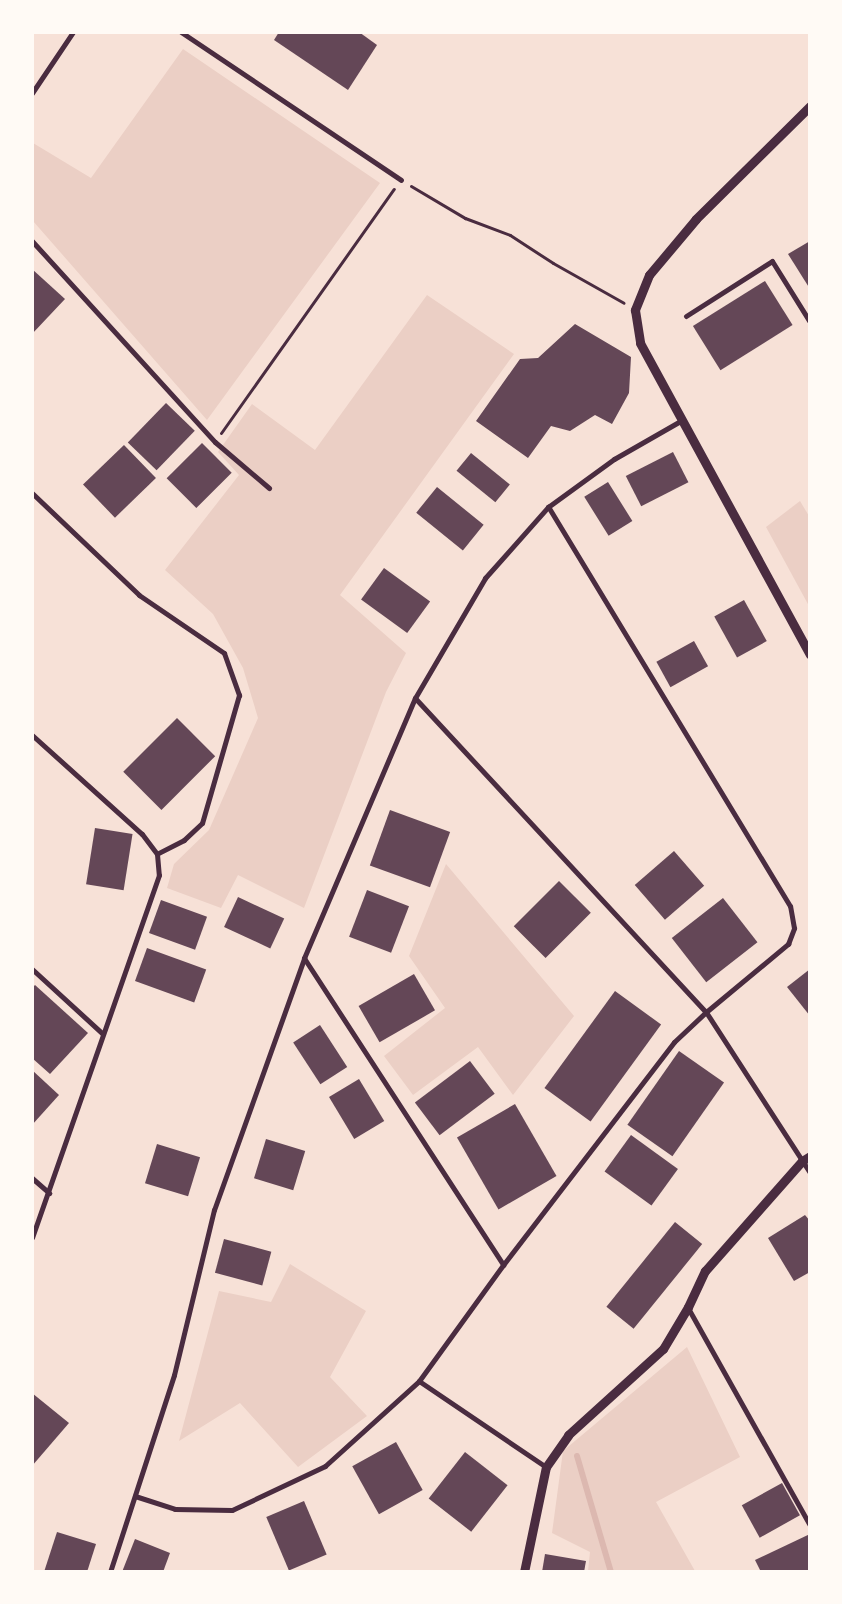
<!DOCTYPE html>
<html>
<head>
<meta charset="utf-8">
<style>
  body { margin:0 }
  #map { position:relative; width:842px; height:1604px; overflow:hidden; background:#f7e1d7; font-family:"Zilla Slab",serif }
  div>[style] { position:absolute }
  .green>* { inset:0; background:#ebcfc5 }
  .stream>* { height:6px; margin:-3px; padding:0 3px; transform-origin:3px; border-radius:3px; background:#dcb8b0 }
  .building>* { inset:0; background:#644757; transform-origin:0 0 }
  .path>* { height:3px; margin:-1.5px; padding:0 1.5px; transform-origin:1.5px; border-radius:1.5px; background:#4a2c40 }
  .minor>* { height:5px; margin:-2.5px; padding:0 2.5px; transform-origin:2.5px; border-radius:2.5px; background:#4a2c40 }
  .tertiary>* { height:9px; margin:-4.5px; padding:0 4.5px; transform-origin:4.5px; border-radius:4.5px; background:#4a2c40 }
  span { translate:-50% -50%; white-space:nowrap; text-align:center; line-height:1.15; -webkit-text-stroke:4.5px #fffaf5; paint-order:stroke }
  .frame { position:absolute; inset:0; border:34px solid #fffaf5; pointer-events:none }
</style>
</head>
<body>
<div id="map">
  <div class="green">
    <div style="clip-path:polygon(183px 49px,380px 183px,207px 420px,33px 221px,33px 143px,91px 178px)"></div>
    <div style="clip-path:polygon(427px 295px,514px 354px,340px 595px,406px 653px,386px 692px,304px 908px,238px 875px,221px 908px,167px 888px,174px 864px,209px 830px,258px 718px,243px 668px,213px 614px,165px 570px,239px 475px,218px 452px,252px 404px,315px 450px)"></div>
    <div style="clip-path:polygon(800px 501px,809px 516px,809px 606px,766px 527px)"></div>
    <div style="clip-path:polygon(446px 864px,574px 1016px,513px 1095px,478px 1047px,413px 1095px,384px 1056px,445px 1008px,409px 956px)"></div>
    <div style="clip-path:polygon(290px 1264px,366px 1311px,330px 1377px,367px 1416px,298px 1467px,240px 1403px,179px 1441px,219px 1291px,271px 1302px)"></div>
    <div style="clip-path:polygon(687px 1347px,740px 1457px,656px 1502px,695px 1571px,588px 1571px,590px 1552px,552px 1533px,563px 1451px)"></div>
  </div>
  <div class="stream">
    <div style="left:577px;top:1456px;width:121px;rotate:73.7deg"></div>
  </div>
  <div class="building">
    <div style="clip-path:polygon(279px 32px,359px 32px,377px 45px,348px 90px,274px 40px)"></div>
    <div style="clip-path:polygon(810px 241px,810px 289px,788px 254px)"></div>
    <div style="clip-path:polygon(32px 269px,65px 299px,32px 334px)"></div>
    <div style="left:765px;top:281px;width:52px;height:85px;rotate:58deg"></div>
    <div style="clip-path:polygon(575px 324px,631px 357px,629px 393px,612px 424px,595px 415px,570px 431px,551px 426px,528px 458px,476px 421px,520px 359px,538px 358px)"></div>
    <div style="left:166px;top:403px;width:40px;height:55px;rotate:44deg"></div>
    <div style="left:202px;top:443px;width:42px;height:50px;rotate:45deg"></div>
    <div style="left:124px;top:445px;width:46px;height:57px;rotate:46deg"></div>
    <div style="left:673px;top:452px;width:34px;height:53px;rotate:63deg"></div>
    <div style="left:471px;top:453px;width:50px;height:23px;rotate:39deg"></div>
    <div style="left:608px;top:482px;width:46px;height:28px;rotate:58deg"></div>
    <div style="left:437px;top:487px;width:60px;height:33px;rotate:39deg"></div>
    <div style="left:384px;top:568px;width:57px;height:39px;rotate:36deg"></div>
    <div style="left:744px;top:600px;width:47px;height:34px;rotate:61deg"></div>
    <div style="left:694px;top:641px;width:29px;height:43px;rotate:61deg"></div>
    <div style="left:177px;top:718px;width:54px;height:76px;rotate:45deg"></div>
    <div style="left:390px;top:810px;width:64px;height:59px;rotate:20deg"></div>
    <div style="left:95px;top:828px;width:38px;height:57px;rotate:9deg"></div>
    <div style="left:674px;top:851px;width:46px;height:52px;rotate:49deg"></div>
    <div style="left:559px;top:881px;width:45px;height:64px;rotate:45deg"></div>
    <div style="left:367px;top:890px;width:45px;height:50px;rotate:21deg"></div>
    <div style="left:238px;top:897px;width:51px;height:33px;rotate:25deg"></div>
    <div style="left:723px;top:898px;width:56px;height:65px;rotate:52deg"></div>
    <div style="left:161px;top:900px;width:49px;height:35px;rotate:20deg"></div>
    <div style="left:147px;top:948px;width:63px;height:35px;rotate:20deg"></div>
    <div style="clip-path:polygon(810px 969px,810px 1016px,787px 987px)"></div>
    <div style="left:414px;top:974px;width:42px;height:64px;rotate:60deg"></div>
    <div style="clip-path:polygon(35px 985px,88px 1033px,50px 1074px,32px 1058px,32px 988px)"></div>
    <div style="left:615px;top:991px;width:57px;height:120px;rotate:36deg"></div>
    <div style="left:320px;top:1025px;width:50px;height:32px;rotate:57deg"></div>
    <div style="left:679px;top:1051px;width:55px;height:90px;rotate:35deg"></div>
    <div style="left:470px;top:1061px;width:41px;height:69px;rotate:53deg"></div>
    <div style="clip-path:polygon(32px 1070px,59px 1095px,32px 1125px)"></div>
    <div style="left:359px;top:1079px;width:49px;height:35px;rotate:59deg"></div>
    <div style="left:515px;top:1104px;width:83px;height:67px;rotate:60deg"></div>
    <div style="left:631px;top:1135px;width:58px;height:45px;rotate:36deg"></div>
    <div style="left:266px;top:1139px;width:41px;height:41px;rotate:17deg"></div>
    <div style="left:157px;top:1144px;width:45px;height:41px;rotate:17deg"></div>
    <div style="clip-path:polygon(805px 1215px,810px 1221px,810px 1272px,794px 1281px,768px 1238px)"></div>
    <div style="left:675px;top:1222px;width:35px;height:109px;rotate:39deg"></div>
    <div style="left:224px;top:1239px;width:49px;height:35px;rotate:15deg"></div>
    <div style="clip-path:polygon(32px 1393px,69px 1423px,32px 1466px)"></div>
    <div style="left:396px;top:1442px;width:55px;height:50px;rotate:61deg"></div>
    <div style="left:465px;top:1452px;width:54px;height:59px;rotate:38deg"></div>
    <div style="left:782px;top:1483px;width:37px;height:46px;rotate:61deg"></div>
    <div style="left:304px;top:1501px;width:58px;height:41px;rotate:67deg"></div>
    <div style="clip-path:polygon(57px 1532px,96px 1544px,87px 1572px,44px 1572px)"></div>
    <div style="clip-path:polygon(810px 1534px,810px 1572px,761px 1572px,755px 1560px)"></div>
    <div style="clip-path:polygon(135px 1539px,170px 1553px,163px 1572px,122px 1572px)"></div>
    <div style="clip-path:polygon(545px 1554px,586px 1561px,584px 1572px,542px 1572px)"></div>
  </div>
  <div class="path">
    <div style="left:411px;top:186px;width:63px;rotate:30.7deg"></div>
    <div style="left:465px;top:218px;width:48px;rotate:20.7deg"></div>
    <div style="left:510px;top:235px;width:51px;rotate:33.1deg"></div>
    <div style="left:553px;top:263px;width:81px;rotate:29.4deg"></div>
    <div style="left:221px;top:433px;width:299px;rotate:-54.7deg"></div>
  </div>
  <div class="minor">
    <div style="left:181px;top:32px;width:265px;rotate:33.9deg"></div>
    <div style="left:32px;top:93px;width:73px;rotate:-56.1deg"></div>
    <div style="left:32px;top:241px;width:272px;rotate:47.7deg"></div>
    <div style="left:215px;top:442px;width:71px;rotate:40.4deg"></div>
    <div style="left:686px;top:316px;width:102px;rotate:-32.6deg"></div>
    <div style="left:772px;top:261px;width:72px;rotate:58.1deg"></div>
    <div style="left:32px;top:493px;width:148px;rotate:43.6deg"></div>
    <div style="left:139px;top:595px;width:103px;rotate:34.3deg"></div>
    <div style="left:224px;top:653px;width:45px;rotate:70.3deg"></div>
    <div style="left:239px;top:695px;width:133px;rotate:106.1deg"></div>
    <div style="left:202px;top:823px;width:25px;rotate:137deg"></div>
    <div style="left:184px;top:840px;width:30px;rotate:153deg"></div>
    <div style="left:415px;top:698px;width:428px;rotate:47.2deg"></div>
    <div style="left:706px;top:1012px;width:192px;rotate:57.1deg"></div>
    <div style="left:32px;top:735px;width:148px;rotate:42deg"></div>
    <div style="left:142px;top:834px;width:25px;rotate:53deg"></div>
    <div style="left:157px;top:854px;width:21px;rotate:85deg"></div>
    <div style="left:159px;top:875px;width:384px;rotate:109.3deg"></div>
    <div style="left:304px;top:958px;width:366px;rotate:57deg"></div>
    <div style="left:32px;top:969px;width:96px;rotate:42.5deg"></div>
    <div style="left:32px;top:1178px;width:23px;rotate:41deg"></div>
    <div style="left:688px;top:1308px;width:249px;rotate:60.7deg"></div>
    <div style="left:419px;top:1381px;width:153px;rotate:34.1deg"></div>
    <div style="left:135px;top:1496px;width:42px;rotate:18deg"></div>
    <div style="left:175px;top:1509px;width:57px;rotate:1deg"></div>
    <div style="left:232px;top:1510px;width:103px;rotate:-25.3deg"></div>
    <div style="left:325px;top:1466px;width:127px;rotate:-42.1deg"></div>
    <div style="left:419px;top:1381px;width:143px;rotate:-54.1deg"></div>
    <div style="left:503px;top:1265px;width:281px;rotate:-52.5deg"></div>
    <div style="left:674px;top:1042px;width:44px;rotate:-43.2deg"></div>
    <div style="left:706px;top:1012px;width:107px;rotate:-39.7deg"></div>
    <div style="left:788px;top:944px;width:17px;rotate:-69deg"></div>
    <div style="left:794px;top:928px;width:22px;rotate:-100deg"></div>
    <div style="left:790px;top:906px;width:467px;rotate:-121.2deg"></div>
    <div style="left:110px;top:1572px;width:207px;rotate:-72deg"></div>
    <div style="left:174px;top:1375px;width:170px;rotate:-76.4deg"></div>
    <div style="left:214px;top:1210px;width:268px;rotate:-70.3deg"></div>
    <div style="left:304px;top:958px;width:283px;rotate:-66.9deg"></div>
    <div style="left:415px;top:698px;width:139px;rotate:-59.7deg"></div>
    <div style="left:485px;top:578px;width:95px;rotate:-48.4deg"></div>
    <div style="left:548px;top:507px;width:82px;rotate:-36deg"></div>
    <div style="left:614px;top:459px;width:78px;rotate:-29.8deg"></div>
  </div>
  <div class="tertiary">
    <div style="left:810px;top:106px;width:161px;rotate:135.3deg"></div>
    <div style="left:696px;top:219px;width:73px;rotate:130deg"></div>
    <div style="left:649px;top:275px;width:38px;rotate:112deg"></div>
    <div style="left:635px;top:310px;width:33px;rotate:81deg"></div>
    <div style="left:640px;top:343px;width:355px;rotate:61.4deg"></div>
    <div style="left:524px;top:1572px;width:107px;rotate:-78.2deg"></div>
    <div style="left:546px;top:1467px;width:39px;rotate:-55deg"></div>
    <div style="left:568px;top:1435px;width:128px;rotate:-42.2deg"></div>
    <div style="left:663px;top:1349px;width:49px;rotate:-59.2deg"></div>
    <div style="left:688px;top:1307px;width:40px;rotate:-65deg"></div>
    <div style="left:705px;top:1271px;width:147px;rotate:-48.6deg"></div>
    <div style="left:802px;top:1161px;width:9px;rotate:-32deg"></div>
  </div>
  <div class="frame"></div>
</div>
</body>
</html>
